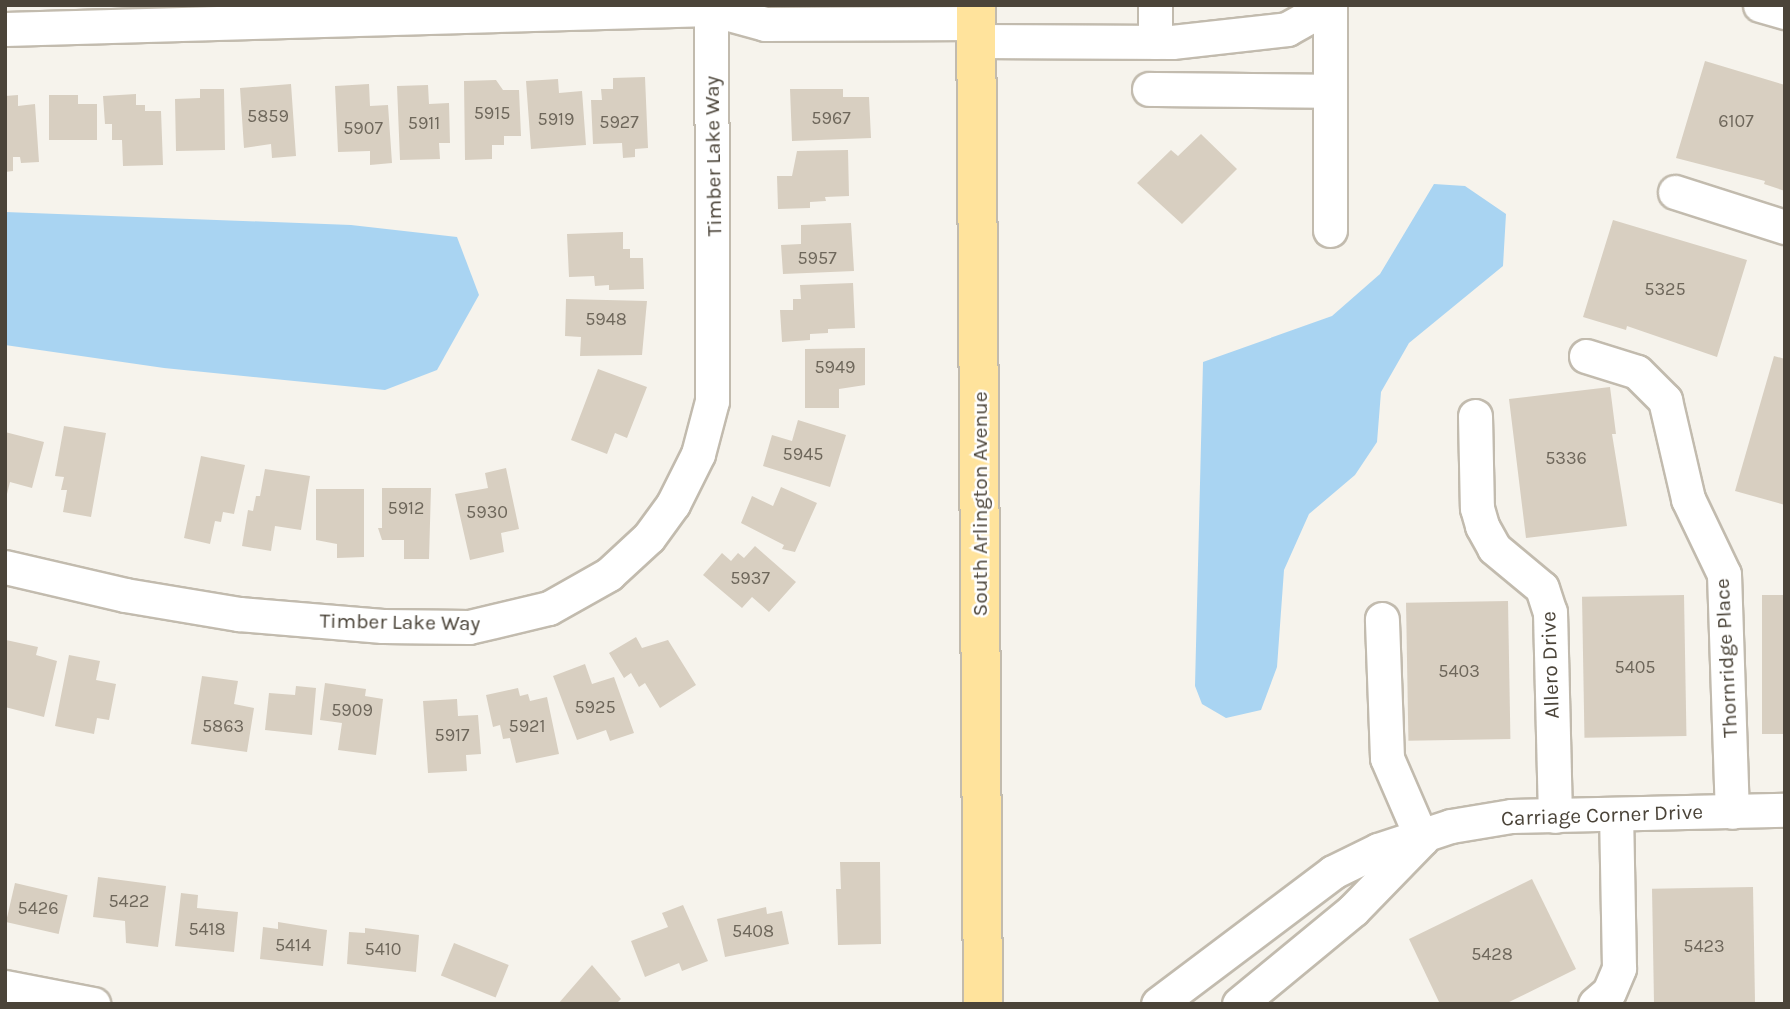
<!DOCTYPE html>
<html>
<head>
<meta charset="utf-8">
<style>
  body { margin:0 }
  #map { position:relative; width:1790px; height:1009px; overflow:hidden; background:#f6f3ec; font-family:Karla,sans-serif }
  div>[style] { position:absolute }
  .water>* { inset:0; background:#a9d4f2 }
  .building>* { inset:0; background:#d8cfc1; transform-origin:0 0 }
  .roads { filter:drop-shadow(2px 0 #c2bbae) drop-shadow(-2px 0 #c2bbae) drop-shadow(0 2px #c2bbae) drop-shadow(0 -2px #c2bbae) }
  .minor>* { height:33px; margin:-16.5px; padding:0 16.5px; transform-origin:16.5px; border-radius:16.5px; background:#fff }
  .major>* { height:38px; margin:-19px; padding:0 19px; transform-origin:19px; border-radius:19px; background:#ffe39c }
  span { translate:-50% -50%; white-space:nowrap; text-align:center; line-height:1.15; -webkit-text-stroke:5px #fff; paint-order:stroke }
  .number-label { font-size:18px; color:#6e675b }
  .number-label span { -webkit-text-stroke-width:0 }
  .street-label { font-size:21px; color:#4b4439 }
  .frame { position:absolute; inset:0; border:7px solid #4b4439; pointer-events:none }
</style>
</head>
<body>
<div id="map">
  <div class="water">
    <div style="clip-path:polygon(1434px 184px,1465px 186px,1506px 214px,1503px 266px,1409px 343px,1381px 392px,1377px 442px,1355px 475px,1309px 514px,1284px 570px,1277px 667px,1261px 710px,1226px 718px,1202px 704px,1195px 686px,1203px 362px,1332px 316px,1380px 274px)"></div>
    <div style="clip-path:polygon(5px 212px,351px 225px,457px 237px,479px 295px,437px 370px,385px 390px,164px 368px,5px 345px)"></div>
  </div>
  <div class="building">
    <div style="clip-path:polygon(1705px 61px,1785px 85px,1785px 191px,1764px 184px,1765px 181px,1676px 158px)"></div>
    <div style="clip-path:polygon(645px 77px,648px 148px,635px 149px,635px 157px,623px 158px,622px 143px,593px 144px,591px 100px,602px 100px,601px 89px,613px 89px,613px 78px)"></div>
    <div style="clip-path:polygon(558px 79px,559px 93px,582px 91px,586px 145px,531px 149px,526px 81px)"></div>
    <div style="clip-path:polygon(496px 80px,503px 90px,519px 90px,521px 136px,504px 136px,504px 145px,492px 145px,492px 159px,465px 160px,464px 81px)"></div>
    <div style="clip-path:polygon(291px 84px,296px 156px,272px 158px,271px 144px,244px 148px,240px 88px)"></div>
    <div style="clip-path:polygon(369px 84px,370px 106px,388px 105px,392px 163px,370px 165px,370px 151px,338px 152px,335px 86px)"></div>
    <div style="clip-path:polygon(428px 85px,429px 104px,449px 103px,450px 143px,439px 143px,440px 159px,400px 160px,397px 86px)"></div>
    <div style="clip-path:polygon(200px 89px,224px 89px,225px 150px,176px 151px,175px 99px,200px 98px)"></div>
    <div style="clip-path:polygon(790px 89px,843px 89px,843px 97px,869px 97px,871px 138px,792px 141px)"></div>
    <div style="clip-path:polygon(136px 94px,136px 105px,145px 105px,145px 111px,161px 111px,163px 165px,123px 166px,122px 140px,112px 140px,112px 124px,105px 124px,103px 96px)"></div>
    <div style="clip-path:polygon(18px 95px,18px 106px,35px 104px,39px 162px,21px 163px,20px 157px,13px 157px,13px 171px,5px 172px,5px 96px)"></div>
    <div style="clip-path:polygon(49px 95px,78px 95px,78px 104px,97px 104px,97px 140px,49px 140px)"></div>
    <div style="clip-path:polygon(1201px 134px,1237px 169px,1182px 224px,1137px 183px,1171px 150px,1178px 156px)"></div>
    <div style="clip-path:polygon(848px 150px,849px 196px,825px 197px,826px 201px,810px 202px,810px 208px,778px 209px,777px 176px,792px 176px,797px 151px)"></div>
    <div style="clip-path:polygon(1613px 220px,1747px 260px,1717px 357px,1627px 326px,1626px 330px,1583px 317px)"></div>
    <div style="clip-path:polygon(851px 223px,854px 271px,783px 274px,781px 245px,801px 244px,801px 225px)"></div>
    <div style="clip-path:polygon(623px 232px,623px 249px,630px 249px,630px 258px,643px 258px,644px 289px,609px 290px,609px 285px,595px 286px,594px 276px,569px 277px,567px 234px)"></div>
    <div style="clip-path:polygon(853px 283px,855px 328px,828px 329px,828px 333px,810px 334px,810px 340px,782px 342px,780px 310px,793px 310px,793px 299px,801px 299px,800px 285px)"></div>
    <div style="clip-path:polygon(566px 299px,647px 301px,642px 355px,580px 356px,581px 337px,565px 336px)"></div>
    <div style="clip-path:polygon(865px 348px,865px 385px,839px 389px,839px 408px,805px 408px,805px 349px)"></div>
    <div style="clip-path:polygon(1774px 356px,1785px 359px,1785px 505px,1735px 491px)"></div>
    <div style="clip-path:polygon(598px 369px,647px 387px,627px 438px,615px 433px,607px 454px,571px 440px)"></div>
    <div style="clip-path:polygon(1610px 387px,1616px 434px,1612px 434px,1627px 526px,1526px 538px,1509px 399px)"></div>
    <div style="clip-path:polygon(798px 420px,846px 435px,830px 487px,763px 466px,772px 435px,792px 441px)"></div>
    <div style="clip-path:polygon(64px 426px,106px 433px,91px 517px,63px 512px,67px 490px,61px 490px,64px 477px,55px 476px)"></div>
    <div style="clip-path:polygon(5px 432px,44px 442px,32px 488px,10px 482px,6px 498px)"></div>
    <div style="clip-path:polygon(201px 456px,245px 465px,234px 514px,223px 512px,221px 522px,215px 521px,210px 544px,184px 538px)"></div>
    <div style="clip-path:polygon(506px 468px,519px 529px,501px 533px,504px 552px,470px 560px,455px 494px,488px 488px,485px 473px)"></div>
    <div style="clip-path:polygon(265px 469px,310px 476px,301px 530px,275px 526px,271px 551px,242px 546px,248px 510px,253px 511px,256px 496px,260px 496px)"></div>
    <div style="clip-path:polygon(781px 487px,817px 503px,795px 552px,782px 549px,784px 545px,741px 523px,752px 496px,773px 506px)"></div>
    <div style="clip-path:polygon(382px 488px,431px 488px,429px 559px,404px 559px,404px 540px,382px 540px,378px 528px,382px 528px)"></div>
    <div style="clip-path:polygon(316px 489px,364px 489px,364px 557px,337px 558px,337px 544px,316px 540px)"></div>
    <div style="clip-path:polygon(755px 546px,796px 582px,769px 612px,752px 597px,742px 608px,703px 575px,722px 553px,731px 561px,738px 553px,744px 558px)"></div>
    <div style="left:1684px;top:595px;width:141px;height:102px;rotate:89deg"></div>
    <div style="left:1785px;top:595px;width:139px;height:23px;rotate:90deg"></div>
    <div style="left:1508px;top:601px;width:138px;height:102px;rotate:89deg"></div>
    <div style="clip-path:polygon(636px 637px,642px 648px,668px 640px,696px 685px,660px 708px,645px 683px,639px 687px,631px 673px,624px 678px,609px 653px)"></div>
    <div style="clip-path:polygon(6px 640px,38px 647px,36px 655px,57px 661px,44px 717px,5px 707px)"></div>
    <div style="clip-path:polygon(69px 655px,100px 661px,96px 680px,116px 684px,109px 720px,97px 718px,94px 734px,55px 726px)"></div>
    <div style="clip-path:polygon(585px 664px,592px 684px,614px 677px,634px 733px,610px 741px,606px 730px,577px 740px,553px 676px)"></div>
    <div style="clip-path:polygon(202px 676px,238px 681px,234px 704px,254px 708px,247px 752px,191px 744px)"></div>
    <div style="clip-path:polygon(325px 683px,366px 689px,365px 696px,383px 699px,376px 755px,338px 750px,342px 723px,320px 720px)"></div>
    <div style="clip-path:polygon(296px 686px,316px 688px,312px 735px,265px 730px,269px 693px,295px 695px)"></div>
    <div style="clip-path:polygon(518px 688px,520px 696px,528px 694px,530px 701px,547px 697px,559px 754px,516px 763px,510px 738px,503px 739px,500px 725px,493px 727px,486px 695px)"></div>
    <div style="clip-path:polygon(457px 699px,458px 716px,478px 715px,481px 754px,466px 755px,467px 771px,428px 773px,423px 701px)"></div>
    <div style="clip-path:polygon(840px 862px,880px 862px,881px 944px,838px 945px,836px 889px,841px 889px)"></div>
    <div style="clip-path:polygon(98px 877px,166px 886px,158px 947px,126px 943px,125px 921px,93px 917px)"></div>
    <div style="clip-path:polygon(1532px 879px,1576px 969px,1505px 1004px,1440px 1004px,1409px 939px)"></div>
    <div style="left:15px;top:883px;width:54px;height:40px;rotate:13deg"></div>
    <div style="left:1753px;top:887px;width:117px;height:101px;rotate:89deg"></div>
    <div style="clip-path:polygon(181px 893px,198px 895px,197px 908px,238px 912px,234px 952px,175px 946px)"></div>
    <div style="clip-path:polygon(683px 905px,708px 961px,682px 971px,679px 963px,645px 977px,631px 941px,668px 927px,662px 913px)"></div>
    <div style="clip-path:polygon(766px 907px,767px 914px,782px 911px,789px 944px,725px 957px,717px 919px)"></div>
    <div style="clip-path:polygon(278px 922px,327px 930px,323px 966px,260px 959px,263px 927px,278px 929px)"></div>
    <div style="clip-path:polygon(365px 928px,419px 935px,416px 972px,347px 964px,349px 932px,365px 933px)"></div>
    <div style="left:454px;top:943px;width:59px;height:35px;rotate:22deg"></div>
    <div style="clip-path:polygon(592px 965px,621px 999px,616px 1004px,558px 1004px)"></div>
  </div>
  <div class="roads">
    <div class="minor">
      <div style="left:1760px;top:5px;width:26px;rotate:16deg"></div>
      <div style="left:5px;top:29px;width:706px;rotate:-1.62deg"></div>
      <div style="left:711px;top:9px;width:56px;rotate:15.5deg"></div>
      <div style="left:765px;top:24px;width:211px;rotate:-0.3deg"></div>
      <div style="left:977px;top:41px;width:195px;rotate:0.3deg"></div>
      <div style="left:1172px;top:42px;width:116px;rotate:-6.4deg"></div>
      <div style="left:1287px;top:29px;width:49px;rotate:-29.2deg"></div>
      <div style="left:1330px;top:5px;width:225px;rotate:90deg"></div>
      <div style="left:1155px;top:42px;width:37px;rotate:-90deg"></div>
      <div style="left:1149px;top:89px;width:181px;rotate:0.6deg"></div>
      <div style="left:1675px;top:192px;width:115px;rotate:17.7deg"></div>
      <div style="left:1586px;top:356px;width:53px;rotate:17.4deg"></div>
      <div style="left:1637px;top:372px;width:40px;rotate:45deg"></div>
      <div style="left:1665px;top:400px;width:102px;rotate:76.9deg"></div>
      <div style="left:1688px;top:499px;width:83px;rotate:64.4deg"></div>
      <div style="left:1724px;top:574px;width:238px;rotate:88.1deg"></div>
      <div style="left:1475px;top:416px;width:92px;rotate:88.8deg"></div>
      <div style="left:1477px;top:508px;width:19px;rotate:74deg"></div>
      <div style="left:1482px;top:526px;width:25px;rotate:61deg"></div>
      <div style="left:1494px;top:548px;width:62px;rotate:39.8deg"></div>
      <div style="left:1542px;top:588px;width:25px;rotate:72deg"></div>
      <div style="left:1550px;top:612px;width:204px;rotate:88.6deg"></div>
      <div style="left:5px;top:567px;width:123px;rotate:13.1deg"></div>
      <div style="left:125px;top:595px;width:116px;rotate:9.5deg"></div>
      <div style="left:239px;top:614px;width:144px;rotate:4.8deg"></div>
      <div style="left:383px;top:626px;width:86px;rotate:0.7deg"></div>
      <div style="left:469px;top:627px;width:82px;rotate:-13.4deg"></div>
      <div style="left:549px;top:608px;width:69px;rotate:-29.5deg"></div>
      <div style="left:609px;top:574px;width:54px;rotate:-42.8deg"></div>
      <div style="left:649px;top:537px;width:41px;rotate:-54deg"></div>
      <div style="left:673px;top:504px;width:56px;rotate:-63.4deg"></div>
      <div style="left:698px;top:454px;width:55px;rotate:-75.2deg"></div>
      <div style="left:712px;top:401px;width:392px;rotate:-90.1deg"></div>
      <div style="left:5px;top:987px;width:90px;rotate:10.9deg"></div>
      <div style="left:1158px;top:1004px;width:219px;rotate:-37deg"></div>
      <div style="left:1333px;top:872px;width:50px;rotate:-26.1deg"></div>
      <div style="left:1378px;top:850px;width:77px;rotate:-18.2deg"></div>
      <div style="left:1451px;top:826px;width:61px;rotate:-9.5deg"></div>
      <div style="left:1511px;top:816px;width:274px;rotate:-1.3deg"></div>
      <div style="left:1239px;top:1004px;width:148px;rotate:-39.5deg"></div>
      <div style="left:1353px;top:910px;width:99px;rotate:-45.8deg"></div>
      <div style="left:1422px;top:839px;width:88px;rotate:-113.4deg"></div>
      <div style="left:1387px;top:758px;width:139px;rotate:-92.1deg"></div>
      <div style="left:1595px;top:1004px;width:18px;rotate:-41deg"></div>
      <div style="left:1609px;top:992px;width:26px;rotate:-67deg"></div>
      <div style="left:1619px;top:968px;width:153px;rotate:-91.1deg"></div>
    </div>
    <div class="major">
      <div style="left:976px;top:5px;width:999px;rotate:89.6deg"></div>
    </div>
  </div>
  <div class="number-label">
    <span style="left:492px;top:113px">5915</span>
    <span style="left:268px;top:116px">5859</span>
    <span style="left:831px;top:118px">5967</span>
    <span style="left:556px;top:119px">5919</span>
    <span style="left:1736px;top:121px">6107</span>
    <span style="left:619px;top:122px">5927</span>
    <span style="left:424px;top:123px">5911</span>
    <span style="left:363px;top:128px">5907</span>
    <span style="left:817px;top:258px">5957</span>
    <span style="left:1665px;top:289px">5325</span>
    <span style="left:606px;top:319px">5948</span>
    <span style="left:835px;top:367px">5949</span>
    <span style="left:803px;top:454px">5945</span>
    <span style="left:1566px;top:458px">5336</span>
    <span style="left:406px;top:508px">5912</span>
    <span style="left:487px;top:512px">5930</span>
    <span style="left:750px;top:578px">5937</span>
    <span style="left:1635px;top:667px">5405</span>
    <span style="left:1459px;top:671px">5403</span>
    <span style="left:595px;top:707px">5925</span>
    <span style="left:352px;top:710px">5909</span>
    <span style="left:223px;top:726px">5863</span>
    <span style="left:527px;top:726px">5921</span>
    <span style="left:452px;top:735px">5917</span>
    <span style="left:129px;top:901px">5422</span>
    <span style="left:38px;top:908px">5426</span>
    <span style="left:207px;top:929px">5418</span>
    <span style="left:753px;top:931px">5408</span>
    <span style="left:293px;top:945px">5414</span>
    <span style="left:1704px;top:946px">5423</span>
    <span style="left:383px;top:949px">5410</span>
    <span style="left:1492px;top:954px">5428</span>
  </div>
  <div class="street-label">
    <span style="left:713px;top:156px;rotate:-91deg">Timber Lake Way</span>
    <span style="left:980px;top:504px;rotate:-90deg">South Arlington Avenue</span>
    <span style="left:400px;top:622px;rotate:1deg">Timber Lake Way</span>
    <span style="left:1726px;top:658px;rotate:-93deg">Thornridge Place</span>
    <span style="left:1550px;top:665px;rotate:-92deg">Allero Drive</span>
    <span style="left:1602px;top:815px;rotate:-2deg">Carriage Corner Drive</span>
  </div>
  <div class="frame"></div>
</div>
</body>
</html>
